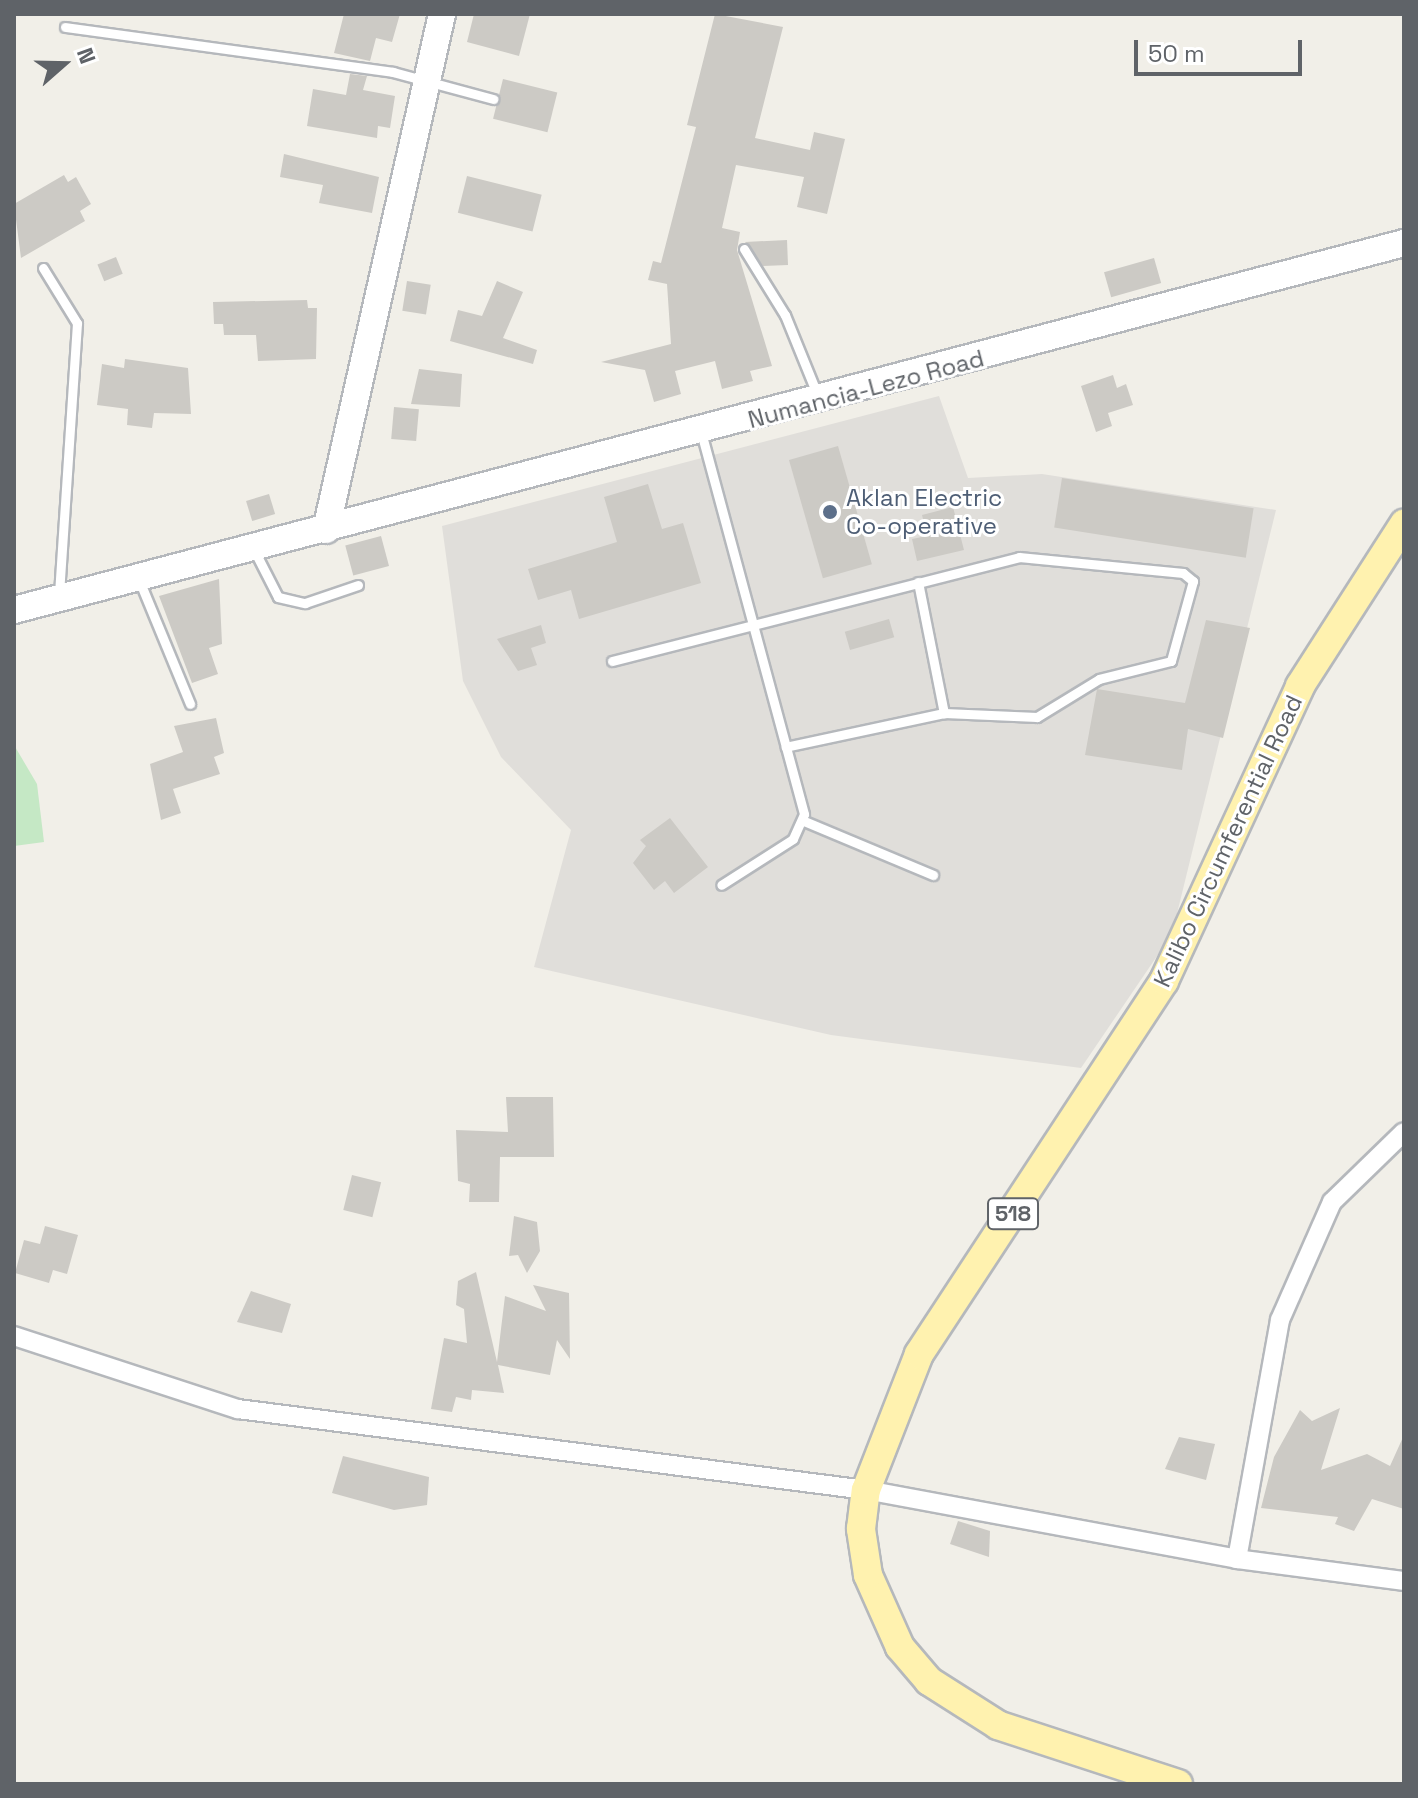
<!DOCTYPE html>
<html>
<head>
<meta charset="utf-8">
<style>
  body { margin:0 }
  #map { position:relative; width:1418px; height:1798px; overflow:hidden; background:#f1efe8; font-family:"Space Grotesk",sans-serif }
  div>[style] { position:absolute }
  .industrial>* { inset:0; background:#e0deda }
  .green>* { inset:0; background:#c5e8c5 }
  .building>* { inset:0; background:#cccac5; transform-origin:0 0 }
  .roads { filter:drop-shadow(2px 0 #b5b8bc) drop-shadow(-2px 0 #b5b8bc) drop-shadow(0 2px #b5b8bc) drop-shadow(0 -2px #b5b8bc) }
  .lane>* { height:9px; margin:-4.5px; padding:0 4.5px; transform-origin:4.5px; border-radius:4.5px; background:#fff }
  .street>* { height:18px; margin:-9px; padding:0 9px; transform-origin:9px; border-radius:9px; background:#fff }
  .secondary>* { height:26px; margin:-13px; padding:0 13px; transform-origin:13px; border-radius:13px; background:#fff }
  .primary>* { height:28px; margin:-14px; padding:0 14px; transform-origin:14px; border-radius:14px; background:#fff2af }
  .dots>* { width:22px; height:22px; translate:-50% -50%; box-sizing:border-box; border:4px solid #fff; border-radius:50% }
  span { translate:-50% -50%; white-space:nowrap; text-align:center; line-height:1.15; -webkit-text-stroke:6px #fff; paint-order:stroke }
  .shield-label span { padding:2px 6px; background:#fff; border:2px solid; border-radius:6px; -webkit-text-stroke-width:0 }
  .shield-label { font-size:22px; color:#5f6368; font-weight:700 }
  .street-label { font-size:24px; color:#5f6368 }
  .service-label { font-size:24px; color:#4e5e75 }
  .left { translate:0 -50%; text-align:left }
  .frame { position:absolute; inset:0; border:16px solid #5f6368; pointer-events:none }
  .north { position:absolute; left:24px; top:24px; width:80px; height:80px; -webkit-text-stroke:6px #fff; paint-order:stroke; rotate:70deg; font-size:22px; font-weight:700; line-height:32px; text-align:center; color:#5f6368 }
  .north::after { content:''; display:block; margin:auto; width:28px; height:36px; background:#5f6368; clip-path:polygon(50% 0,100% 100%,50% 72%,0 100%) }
  .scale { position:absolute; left:1134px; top:40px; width:168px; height:36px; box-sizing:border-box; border:4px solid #5f6368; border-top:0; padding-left:10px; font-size:24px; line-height:28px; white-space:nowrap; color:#5f6368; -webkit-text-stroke:6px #fff; paint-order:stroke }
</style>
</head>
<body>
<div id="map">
  <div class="industrial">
    <div style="clip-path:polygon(939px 396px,968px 478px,1042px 474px,1276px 510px,1172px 934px,1081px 1068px,831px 1035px,534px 967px,571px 830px,501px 757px,463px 681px,442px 526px)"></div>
  </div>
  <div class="green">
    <div style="clip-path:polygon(14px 745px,37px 784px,44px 842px,14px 846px)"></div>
  </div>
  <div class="building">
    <div style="clip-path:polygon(344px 14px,400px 14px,392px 42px,376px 38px,370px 61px,334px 53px)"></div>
    <div style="clip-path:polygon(474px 14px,530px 14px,519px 56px,467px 42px)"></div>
    <div style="clip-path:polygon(715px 14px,783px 27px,755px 138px,810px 150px,814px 132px,845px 139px,827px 214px,797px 207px,804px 177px,736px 165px,722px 228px,740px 232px,737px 250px,772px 366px,750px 371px,753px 381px,722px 389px,715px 361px,675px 371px,681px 394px,654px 402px,645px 370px,601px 362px,671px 344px,667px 284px,648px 280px,653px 261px,661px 263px,696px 127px,687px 125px)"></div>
    <div style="clip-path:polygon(350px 74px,367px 76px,363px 90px,395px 96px,390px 128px,378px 126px,377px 138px,307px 126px,313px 89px,346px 95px)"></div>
    <div style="left:503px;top:79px;width:56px;height:41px;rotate:14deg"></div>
    <div style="clip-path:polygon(284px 154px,379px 177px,372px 213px,319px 203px,323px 185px,280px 177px)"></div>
    <div style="clip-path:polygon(64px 175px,68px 182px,76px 177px,91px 204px,80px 211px,85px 221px,21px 258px,14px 204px)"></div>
    <div style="left:467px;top:176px;width:77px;height:38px;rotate:14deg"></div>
    <div style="clip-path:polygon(787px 240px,788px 265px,763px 266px,745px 242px)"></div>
    <div style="left:116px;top:257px;width:18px;height:20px;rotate:68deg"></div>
    <div style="left:1154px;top:258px;width:26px;height:52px;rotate:74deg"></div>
    <div style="left:407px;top:281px;width:24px;height:30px;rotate:9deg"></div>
    <div style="clip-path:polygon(497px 281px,523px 292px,503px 338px,537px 350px,533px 364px,450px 341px,458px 310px,482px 316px)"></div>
    <div style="clip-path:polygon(307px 300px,308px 308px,317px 308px,316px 359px,258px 361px,256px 335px,224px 335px,223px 324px,214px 324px,213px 302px)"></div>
    <div style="clip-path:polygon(125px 359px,188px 368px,191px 414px,154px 413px,152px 428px,127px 425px,128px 409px,97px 405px,102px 364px,124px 368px)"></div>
    <div style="clip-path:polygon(419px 369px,462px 374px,460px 407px,411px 404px)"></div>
    <div style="clip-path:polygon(1113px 375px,1117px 388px,1126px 384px,1133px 405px,1108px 413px,1112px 426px,1096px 432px,1081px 386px)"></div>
    <div style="left:394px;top:407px;width:25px;height:32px;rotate:5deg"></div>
    <div style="left:838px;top:446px;width:123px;height:51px;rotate:74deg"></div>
    <div style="left:1062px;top:478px;width:194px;height:50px;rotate:9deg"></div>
    <div style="clip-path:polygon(648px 484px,662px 529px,683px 523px,701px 583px,579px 619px,571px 590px,538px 600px,528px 569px,617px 542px,604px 497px)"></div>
    <div style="left:269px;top:494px;width:21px;height:24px;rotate:73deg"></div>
    <div style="clip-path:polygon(953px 507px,964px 550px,917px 561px,912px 539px,927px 536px,922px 515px)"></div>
    <div style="left:381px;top:536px;width:31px;height:37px;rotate:75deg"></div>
    <div style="clip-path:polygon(219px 579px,222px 644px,209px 648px,218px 674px,192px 683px,159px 596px)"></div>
    <div style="left:889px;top:619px;width:19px;height:46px;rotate:74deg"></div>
    <div style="clip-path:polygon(1206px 620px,1250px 628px,1223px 738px,1188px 729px,1182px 770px,1085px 755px,1097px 689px,1185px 703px)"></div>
    <div style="clip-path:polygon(541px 625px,546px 643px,531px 648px,537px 665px,518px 671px,497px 639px)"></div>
    <div style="clip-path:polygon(216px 718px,224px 753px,214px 757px,220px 774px,173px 789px,181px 813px,161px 820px,150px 764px,183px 752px,174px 726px)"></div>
    <div style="clip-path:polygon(670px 818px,708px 867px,674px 893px,665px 881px,654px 890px,633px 863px,646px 846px,640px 840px)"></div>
    <div style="clip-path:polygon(506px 1097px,553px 1097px,554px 1157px,500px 1157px,499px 1202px,469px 1202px,470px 1184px,458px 1181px,456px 1130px,508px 1132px)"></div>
    <div style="left:352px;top:1175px;width:30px;height:36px;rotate:14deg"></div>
    <div style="clip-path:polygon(514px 1216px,537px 1222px,540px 1251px,527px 1273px,518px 1255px,509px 1256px)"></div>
    <div style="clip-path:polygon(45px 1226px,78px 1235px,67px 1274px,53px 1270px,49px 1283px,15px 1273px,24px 1240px,40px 1244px)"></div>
    <div style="clip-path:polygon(476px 1272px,497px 1362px,505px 1296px,546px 1311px,533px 1285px,569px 1293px,570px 1359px,557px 1340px,550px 1375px,498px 1365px,504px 1393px,472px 1390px,471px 1400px,456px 1397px,452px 1412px,431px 1409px,444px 1338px,467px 1343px,464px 1309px,456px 1305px,458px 1281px)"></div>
    <div style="clip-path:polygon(251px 1291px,291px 1304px,282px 1333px,237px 1322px)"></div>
    <div style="clip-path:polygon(1340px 1408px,1321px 1470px,1367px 1454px,1390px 1466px,1404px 1435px,1404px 1509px,1372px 1499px,1354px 1531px,1335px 1524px,1338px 1517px,1261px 1508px,1274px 1457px,1300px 1410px,1312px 1421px)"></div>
    <div style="clip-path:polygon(1179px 1437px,1215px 1444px,1206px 1480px,1165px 1469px)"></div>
    <div style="clip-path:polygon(343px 1456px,429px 1477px,427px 1505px,394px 1510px,332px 1493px)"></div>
    <div style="clip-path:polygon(958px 1521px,990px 1531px,989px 1557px,950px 1544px)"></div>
  </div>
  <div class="roads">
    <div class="lane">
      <div style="left:65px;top:27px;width:331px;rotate:7.8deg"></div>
      <div style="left:393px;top:72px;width:104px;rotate:15.1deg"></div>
      <div style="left:744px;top:249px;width:78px;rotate:58.2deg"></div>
      <div style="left:785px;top:315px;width:85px;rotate:67.9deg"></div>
      <div style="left:43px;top:268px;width:65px;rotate:58.3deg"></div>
      <div style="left:77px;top:323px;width:271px;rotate:93.8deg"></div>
      <div style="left:701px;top:432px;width:396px;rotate:74.9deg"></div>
      <div style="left:804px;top:814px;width:27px;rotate:114deg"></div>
      <div style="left:793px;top:839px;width:85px;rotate:147.4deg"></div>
      <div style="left:253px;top:548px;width:55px;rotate:63deg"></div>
      <div style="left:278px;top:597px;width:28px;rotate:13deg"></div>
      <div style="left:305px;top:603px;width:56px;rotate:-18.8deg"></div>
      <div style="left:139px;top:580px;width:134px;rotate:67.6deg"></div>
      <div style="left:918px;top:582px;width:134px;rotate:78.8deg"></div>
      <div style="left:612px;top:661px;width:420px;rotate:-14.3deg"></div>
      <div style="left:1019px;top:557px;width:165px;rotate:5.6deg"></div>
      <div style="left:1183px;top:573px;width:13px;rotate:39deg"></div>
      <div style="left:1193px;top:581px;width:83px;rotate:105.4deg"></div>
      <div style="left:1171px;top:661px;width:74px;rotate:166deg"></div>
      <div style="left:1099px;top:679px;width:73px;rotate:148.5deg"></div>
      <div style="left:1037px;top:717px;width:93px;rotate:-177.5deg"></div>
      <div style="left:944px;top:713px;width:162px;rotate:167.9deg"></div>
      <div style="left:804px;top:821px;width:140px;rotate:22.7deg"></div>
    </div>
    <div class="street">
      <div style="left:14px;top:1336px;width:236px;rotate:18.1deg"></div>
      <div style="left:238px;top:1409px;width:633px;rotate:7.35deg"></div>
      <div style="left:866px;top:1490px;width:377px;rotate:10.5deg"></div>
      <div style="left:1237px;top:1559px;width:168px;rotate:7.5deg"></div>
      <div style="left:1237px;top:1559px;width:243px;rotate:-79.8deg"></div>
      <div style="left:1280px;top:1320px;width:129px;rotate:-66.2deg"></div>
      <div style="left:1332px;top:1202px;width:100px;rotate:-44.2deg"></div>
    </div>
    <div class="secondary">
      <div style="left:326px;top:530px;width:529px;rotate:-77.33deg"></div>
      <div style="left:14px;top:610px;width:1438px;rotate:-14.79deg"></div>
    </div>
    <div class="primary">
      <div style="left:1178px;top:1784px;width:189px;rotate:-161.9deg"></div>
      <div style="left:998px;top:1725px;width:82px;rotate:-147.5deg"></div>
      <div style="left:929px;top:1681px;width:45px;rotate:-130.5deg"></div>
      <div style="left:900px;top:1647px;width:79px;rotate:-114deg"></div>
      <div style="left:868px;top:1575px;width:47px;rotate:-98.7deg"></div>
      <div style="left:861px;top:1529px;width:39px;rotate:-83deg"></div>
      <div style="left:866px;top:1490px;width:146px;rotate:-68.7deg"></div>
      <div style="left:919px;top:1354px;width:446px;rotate:-56.7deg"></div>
      <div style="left:1164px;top:981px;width:325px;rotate:-65.2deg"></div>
      <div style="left:1300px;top:686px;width:193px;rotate:-57.3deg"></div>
    </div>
  </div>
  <div class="dots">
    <div style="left:830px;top:512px;background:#5c6f8a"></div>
  </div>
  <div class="shield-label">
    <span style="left:1013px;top:1214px">518</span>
  </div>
  <div class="street-label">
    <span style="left:866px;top:389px;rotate:-15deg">Numancia-Lezo Road</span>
    <span style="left:1228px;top:841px;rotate:-65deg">Kalibo Circumferential Road</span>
  </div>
  <div class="service-label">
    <span class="left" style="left:846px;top:512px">Aklan Electric<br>Co-operative</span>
  </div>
  <div class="frame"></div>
  <div class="north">N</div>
  <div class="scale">50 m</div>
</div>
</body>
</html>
